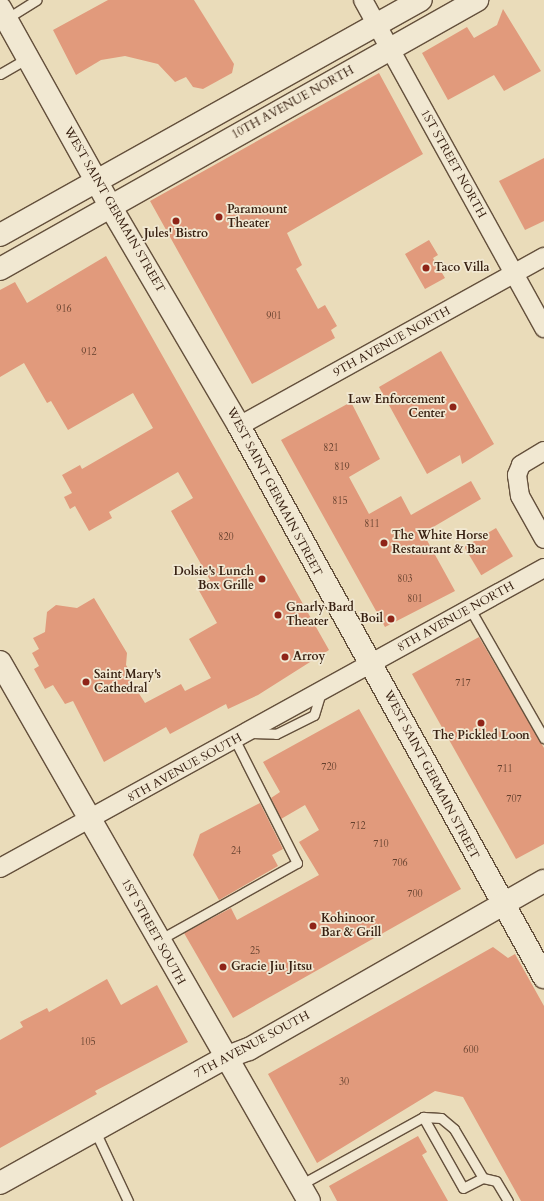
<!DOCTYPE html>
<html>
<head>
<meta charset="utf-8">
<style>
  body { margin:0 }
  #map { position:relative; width:544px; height:1201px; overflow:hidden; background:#eadcba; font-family:Cardo,serif }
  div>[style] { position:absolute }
  .building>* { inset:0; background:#e19a7c; transform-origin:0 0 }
  .roads { filter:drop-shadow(1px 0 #64503c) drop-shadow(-1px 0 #64503c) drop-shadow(0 1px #64503c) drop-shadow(0 -1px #64503c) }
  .lane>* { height:9px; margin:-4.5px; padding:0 4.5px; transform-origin:4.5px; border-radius:4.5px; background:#f1e8d2 }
  .street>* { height:18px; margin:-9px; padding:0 9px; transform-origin:9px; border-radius:9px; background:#f1e8d2 }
  .secondary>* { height:22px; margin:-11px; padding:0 11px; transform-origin:11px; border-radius:11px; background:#f1e8d2 }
  .dots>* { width:11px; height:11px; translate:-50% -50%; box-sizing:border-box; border:2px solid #f1e8d2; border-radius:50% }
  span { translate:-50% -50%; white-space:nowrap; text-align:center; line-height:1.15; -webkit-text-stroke:3.5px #f1e8d2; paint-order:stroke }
  .number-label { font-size:10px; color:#623f2c }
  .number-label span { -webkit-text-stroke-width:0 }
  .street-label { font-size:12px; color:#382112 }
  .poi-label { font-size:12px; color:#382112; font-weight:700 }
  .left { translate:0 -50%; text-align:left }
  .right { translate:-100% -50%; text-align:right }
</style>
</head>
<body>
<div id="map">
  <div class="building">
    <div style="clip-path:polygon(108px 0,194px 0,234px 64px,232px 73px,203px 89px,193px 87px,186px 77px,175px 82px,158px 64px,125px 56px,101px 60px,76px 75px,53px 30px)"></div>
    <div style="clip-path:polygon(503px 9px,541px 71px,504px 91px,494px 75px,448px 100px,422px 53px,467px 27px,474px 38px,497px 25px)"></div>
    <div style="clip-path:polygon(379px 73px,423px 154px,287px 233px,302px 265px,296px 269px,318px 309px,325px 305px,337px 326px,331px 330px,335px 338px,252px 384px,150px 201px)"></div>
    <div style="clip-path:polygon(544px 158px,544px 221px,525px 230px,499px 181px)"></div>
    <div style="clip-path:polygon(429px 240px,438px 255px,433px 258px,445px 278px,425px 289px,405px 254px)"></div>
    <div style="clip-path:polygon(106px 256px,329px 650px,258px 695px,228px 709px,226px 704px,170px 734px,166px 727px,104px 762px,73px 701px,65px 704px,53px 685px,45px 689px,34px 669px,39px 666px,32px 653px,39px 649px,33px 638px,45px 632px,47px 612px,56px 605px,77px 608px,94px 598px,127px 653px,126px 665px,133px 676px,129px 678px,145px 703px,181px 684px,185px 691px,211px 678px,189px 639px,217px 623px,197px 587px,210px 580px,171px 511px,193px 498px,178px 472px,109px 512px,112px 518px,89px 531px,75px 506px,70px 509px,64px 497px,72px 493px,62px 475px,80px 465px,82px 469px,153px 428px,133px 393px,68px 430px,51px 401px,47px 403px,24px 363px,0 377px,0 290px,15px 282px,27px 303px)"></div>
    <div style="clip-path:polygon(441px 351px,494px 444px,462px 464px,460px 455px,427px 474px,379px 387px)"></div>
    <div style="clip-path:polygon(351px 402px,380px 459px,349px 477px,369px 514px,401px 496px,411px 515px,471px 481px,481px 499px,423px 533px,455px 591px,385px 627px,281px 440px)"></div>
    <div style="left:496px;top:528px;width:33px;height:37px;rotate:59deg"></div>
    <div style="clip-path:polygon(479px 637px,544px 748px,544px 844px,516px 859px,412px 674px)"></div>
    <div style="clip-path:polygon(359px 709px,461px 889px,233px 1018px,184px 933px,231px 908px,237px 920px,319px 875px,299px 842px,319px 830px,305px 805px,281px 819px,271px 798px,280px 792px,263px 762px)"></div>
    <div style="clip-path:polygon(260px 803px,283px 849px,272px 855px,278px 866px,219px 900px,193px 855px,200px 834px)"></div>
    <div style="clip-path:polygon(493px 947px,508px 958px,515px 954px,544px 1006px,544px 1201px,521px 1201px,463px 1097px,435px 1091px,317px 1163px,268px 1074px)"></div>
    <div style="clip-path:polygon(107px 979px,121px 1005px,157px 985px,188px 1042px,95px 1091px,97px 1094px,0 1148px,0 1040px,23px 1027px,20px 1022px,47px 1008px,49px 1012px)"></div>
    <div style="clip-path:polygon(418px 1136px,427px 1152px,422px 1155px,448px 1201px,337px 1201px,329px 1186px)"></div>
  </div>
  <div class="roads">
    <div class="lane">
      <div style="left:6px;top:19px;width:36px;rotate:-32deg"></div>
      <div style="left:0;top:74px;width:32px;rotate:-30deg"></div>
      <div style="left:470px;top:609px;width:149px;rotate:60.2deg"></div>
      <div style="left:252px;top:733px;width:24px;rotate:2deg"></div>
      <div style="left:276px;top:734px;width:42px;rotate:-26.6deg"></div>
      <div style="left:314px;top:715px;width:24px;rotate:-73deg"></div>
      <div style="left:159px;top:940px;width:158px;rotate:-29.2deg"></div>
      <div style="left:297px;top:863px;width:138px;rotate:-116.8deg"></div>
      <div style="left:423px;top:1117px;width:81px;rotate:60.6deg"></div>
      <div style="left:463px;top:1188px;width:22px;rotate:-27deg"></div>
      <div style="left:483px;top:1178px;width:13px;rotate:13deg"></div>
      <div style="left:496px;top:1181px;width:23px;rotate:59deg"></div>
      <div style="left:95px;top:1131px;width:77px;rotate:64.8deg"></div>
      <div style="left:300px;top:1185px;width:141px;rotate:-28.9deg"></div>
      <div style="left:423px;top:1117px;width:18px;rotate:3deg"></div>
      <div style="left:441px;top:1118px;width:17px;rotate:40deg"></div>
      <div style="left:454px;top:1129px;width:57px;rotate:59.4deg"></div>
    </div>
    <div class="street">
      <div style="left:363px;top:0;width:375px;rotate:61.1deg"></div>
      <div style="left:239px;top:426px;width:349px;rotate:-29deg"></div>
      <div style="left:544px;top:451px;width:27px;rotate:149deg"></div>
      <div style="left:521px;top:465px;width:11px;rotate:112deg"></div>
      <div style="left:517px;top:475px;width:21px;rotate:82deg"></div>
      <div style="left:520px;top:496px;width:49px;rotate:60.8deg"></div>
      <div style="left:0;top:868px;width:621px;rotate:-28.88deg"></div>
    </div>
    <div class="secondary">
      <div style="left:0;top:8px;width:227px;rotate:60.9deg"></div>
      <div style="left:110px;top:206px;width:255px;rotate:59.6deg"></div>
      <div style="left:239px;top:426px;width:630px;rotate:61.03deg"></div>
      <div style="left:0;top:235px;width:482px;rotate:-29.2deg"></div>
      <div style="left:0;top:269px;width:548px;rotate:-29.42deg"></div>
      <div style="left:0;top:662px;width:621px;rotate:60.18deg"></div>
      <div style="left:0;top:1183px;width:257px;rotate:-29.1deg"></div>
      <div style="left:225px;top:1058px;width:26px;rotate:-21deg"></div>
      <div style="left:249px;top:1049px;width:339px;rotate:-29.7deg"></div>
    </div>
  </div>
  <div class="dots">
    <div style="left:219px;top:217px;background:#8f2418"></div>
    <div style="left:176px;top:221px;background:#8f2418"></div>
    <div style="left:426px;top:268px;background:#8f2418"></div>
    <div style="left:453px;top:407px;background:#8f2418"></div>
    <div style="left:384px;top:543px;background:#8f2418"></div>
    <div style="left:262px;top:579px;background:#8f2418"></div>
    <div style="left:278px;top:615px;background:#8f2418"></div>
    <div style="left:391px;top:619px;background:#8f2418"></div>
    <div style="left:285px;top:657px;background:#8f2418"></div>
    <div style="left:86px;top:682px;background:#8f2418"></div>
    <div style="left:481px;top:723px;background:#8f2418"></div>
    <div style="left:313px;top:926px;background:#8f2418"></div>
    <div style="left:223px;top:967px;background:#8f2418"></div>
  </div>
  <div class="number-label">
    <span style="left:64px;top:310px">916</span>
    <span style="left:274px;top:317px">901</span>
    <span style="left:89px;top:353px">912</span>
    <span style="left:331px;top:449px">821</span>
    <span style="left:342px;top:468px">819</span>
    <span style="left:340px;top:502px">815</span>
    <span style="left:372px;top:525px">811</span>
    <span style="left:226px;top:538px">820</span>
    <span style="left:405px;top:580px">803</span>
    <span style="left:415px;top:600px">801</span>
    <span style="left:463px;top:684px">717</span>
    <span style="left:329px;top:768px">720</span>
    <span style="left:505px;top:770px">711</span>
    <span style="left:514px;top:800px">707</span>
    <span style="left:358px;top:827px">712</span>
    <span style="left:381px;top:845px">710</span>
    <span style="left:236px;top:852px">24</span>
    <span style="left:400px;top:864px">706</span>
    <span style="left:415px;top:895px">700</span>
    <span style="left:255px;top:952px">25</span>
    <span style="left:88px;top:1043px">105</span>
    <span style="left:471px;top:1051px">600</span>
    <span style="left:344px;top:1083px">30</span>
  </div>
  <div class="street-label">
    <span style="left:293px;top:103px;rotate:-29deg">10TH AVENUE NORTH</span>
    <span style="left:453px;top:164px;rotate:61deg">1ST STREET NORTH</span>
    <span style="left:114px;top:210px;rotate:60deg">WEST SAINT GERMAIN STREET</span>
    <span style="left:392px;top:342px;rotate:-29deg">9TH AVENUE NORTH</span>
    <span style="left:274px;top:492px;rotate:62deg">WEST SAINT GERMAIN STREET</span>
    <span style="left:456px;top:617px;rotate:-29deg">8TH AVENUE NORTH</span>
    <span style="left:185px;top:768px;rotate:-29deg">8TH AVENUE SOUTH</span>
    <span style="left:431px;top:775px;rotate:62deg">WEST SAINT GERMAIN STREET</span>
    <span style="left:153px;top:932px;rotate:61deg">1ST STREET SOUTH</span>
    <span style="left:252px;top:1045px;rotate:-28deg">7TH AVENUE SOUTH</span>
  </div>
  <div class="poi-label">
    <span class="left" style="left:227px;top:217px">Paramount<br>Theater</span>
    <span style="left:176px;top:234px">Jules' Bistro</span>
    <span class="left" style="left:434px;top:268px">Taco Villa</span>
    <span class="right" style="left:445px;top:407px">Law Enforcement<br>Center</span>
    <span class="left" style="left:392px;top:543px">The White Horse<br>Restaurant &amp; Bar</span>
    <span class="right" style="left:254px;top:579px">Dolsie's Lunch<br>Box Grille</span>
    <span class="left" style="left:286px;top:615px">Gnarly Bard<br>Theater</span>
    <span class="right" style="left:383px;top:619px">Boil</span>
    <span class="left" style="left:293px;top:657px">Arroy</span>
    <span class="left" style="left:94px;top:682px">Saint Mary's<br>Cathedral</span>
    <span style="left:481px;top:736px">The Pickled Loon</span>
    <span class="left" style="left:321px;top:926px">Kohinoor<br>Bar &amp; Grill</span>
    <span class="left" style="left:231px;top:967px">Gracie Jiu Jitsu</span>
  </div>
</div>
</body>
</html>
